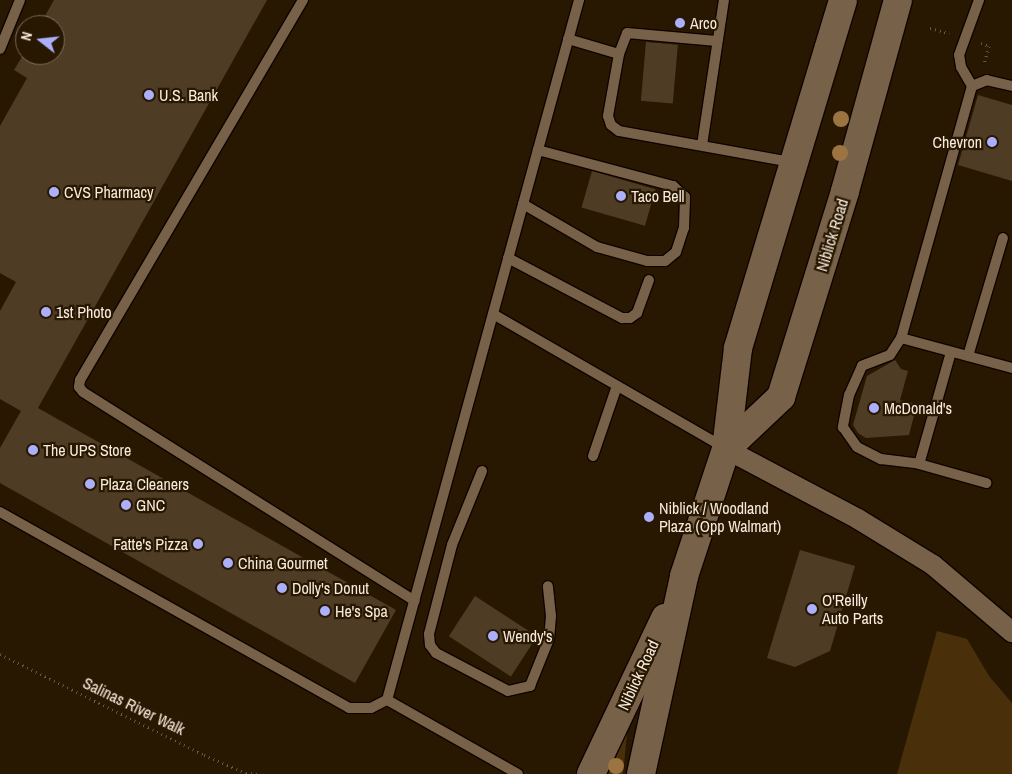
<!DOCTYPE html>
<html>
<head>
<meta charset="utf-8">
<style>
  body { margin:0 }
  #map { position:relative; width:1012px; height:774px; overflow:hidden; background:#291801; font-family:"Archivo Narrow",sans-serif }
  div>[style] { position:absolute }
  .green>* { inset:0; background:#4a300a }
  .building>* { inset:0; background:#4f3c24; transform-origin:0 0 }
  .path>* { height:3px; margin-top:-1.5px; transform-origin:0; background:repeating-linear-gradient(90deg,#675743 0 1px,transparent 0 5px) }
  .roads { filter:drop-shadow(1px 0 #100300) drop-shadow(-1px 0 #100300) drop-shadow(0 1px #100300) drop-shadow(0 -1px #100300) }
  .lane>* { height:10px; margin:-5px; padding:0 5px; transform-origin:5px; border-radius:5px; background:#776249 }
  .street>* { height:20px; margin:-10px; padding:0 10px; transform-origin:10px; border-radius:10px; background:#776249 }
  .secondary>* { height:28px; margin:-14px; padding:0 14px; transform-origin:14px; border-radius:14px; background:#776249 }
  .trees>* { width:16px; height:16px; margin:-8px; border-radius:50%; background:#9b7442 }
  .dots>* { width:14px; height:14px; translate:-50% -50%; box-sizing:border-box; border:2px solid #291801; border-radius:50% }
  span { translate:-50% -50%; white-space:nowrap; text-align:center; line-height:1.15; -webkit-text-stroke:4.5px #291801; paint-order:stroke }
  .poi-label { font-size:16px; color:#f7ebdd }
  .left { translate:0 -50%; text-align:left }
  .right { translate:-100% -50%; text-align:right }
  .street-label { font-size:16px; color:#f7ebdd }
  .north { position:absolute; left:15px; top:15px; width:50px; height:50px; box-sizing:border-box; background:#291801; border:1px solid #7b6c59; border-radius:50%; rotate:286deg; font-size:14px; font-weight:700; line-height:20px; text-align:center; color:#f7ebdd }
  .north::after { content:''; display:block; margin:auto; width:18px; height:22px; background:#acaffb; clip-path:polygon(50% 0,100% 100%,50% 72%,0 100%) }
</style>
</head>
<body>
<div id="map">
  <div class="green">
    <div style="clip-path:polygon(937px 631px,967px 639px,989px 676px,1012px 703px,1012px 774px,897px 774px)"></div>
    <div style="clip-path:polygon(629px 713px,623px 774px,608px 774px)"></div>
  </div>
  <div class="building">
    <div style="clip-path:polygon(54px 0,267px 0,38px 408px,396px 610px,355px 683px,0 483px,0 448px,21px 411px,0 399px,0 311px,16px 282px,0 273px,0 126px,27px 78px,14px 70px,25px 52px,25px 55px,55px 55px,55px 25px,40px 25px)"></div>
    <div style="left:646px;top:42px;width:32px;height:59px;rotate:5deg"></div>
    <div style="clip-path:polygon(978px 95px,1012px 105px,1012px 181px,958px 165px)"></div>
    <div style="left:592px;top:171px;width:66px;height:38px;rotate:16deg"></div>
    <div style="clip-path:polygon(895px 360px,901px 369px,908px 371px,900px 400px,917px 404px,909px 435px,866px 438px,858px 433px,853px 425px,867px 376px)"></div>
    <div style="clip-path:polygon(800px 550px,855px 566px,830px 651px,795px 667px,767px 658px)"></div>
    <div style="left:475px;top:596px;width:74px;height:48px;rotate:33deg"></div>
  </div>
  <div class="path">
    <div style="left:930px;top:28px;width:20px;rotate:15deg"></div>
    <div style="left:981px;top:43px;width:9px;rotate:21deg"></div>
    <div style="left:989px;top:46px;width:18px;rotate:106deg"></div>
    <div style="left:0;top:654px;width:228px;rotate:26.3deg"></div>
    <div style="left:204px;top:755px;width:46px;rotate:23.2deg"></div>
    <div style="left:246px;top:773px;width:12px;rotate:5deg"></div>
  </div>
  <div class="roads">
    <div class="lane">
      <div style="left:303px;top:0;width:441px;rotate:120.4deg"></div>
      <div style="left:80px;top:380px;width:7px;rotate:98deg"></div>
      <div style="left:79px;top:387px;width:6px;rotate:51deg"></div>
      <div style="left:83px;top:392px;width:392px;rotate:32.2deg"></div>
      <div style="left:568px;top:39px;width:53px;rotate:16.4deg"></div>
      <div style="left:619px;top:54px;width:63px;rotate:100.1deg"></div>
      <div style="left:608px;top:116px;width:9px;rotate:72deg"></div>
      <div style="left:611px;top:125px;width:10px;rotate:37deg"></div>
      <div style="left:619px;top:131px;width:176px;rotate:10.2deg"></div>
      <div style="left:0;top:49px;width:53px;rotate:-67.8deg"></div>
      <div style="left:619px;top:54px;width:22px;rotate:-69deg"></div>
      <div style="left:627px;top:33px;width:90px;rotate:5.1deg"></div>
      <div style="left:972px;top:86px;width:22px;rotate:-120deg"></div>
      <div style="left:961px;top:67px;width:12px;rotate:-99deg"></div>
      <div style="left:959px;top:55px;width:59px;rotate:-70deg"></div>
      <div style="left:1012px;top:86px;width:26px;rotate:-167deg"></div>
      <div style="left:987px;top:80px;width:16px;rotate:158deg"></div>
      <div style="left:972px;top:86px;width:262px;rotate:105.7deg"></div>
      <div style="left:901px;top:338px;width:115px;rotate:15.1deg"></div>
      <div style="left:702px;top:145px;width:147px;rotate:-81.4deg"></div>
      <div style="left:523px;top:204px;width:86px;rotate:30.2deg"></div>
      <div style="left:597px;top:247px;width:52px;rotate:15.6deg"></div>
      <div style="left:647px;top:261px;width:18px"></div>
      <div style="left:665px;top:261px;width:14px;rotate:-39deg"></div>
      <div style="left:676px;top:252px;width:25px;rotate:-72deg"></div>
      <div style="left:684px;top:228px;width:31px;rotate:-88deg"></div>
      <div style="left:685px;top:197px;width:16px;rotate:-137deg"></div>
      <div style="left:673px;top:186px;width:140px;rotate:-165.1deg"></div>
      <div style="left:508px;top:258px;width:129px;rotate:27.8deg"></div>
      <div style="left:622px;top:318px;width:8px"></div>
      <div style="left:630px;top:318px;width:9px;rotate:-36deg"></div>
      <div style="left:637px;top:313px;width:35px;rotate:-70deg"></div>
      <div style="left:493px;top:314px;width:266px;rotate:30deg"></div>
      <div style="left:901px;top:338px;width:20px;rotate:123deg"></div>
      <div style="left:890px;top:355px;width:30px;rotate:159deg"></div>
      <div style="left:862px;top:366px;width:32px;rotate:114deg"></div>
      <div style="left:849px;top:395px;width:33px;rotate:101deg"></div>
      <div style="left:843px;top:427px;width:24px;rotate:55deg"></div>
      <div style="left:857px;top:447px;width:27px;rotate:27deg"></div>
      <div style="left:881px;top:459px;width:38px;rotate:7deg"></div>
      <div style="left:951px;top:352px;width:116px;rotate:105.9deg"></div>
      <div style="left:919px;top:464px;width:70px;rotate:15.8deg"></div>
      <div style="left:968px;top:356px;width:123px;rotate:-73.5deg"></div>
      <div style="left:593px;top:456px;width:74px;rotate:-71.1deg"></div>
      <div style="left:482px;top:471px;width:80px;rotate:112.1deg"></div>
      <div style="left:452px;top:545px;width:92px;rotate:104.5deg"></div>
      <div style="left:429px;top:634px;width:11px;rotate:85deg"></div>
      <div style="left:430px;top:645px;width:10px;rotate:53deg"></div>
      <div style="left:436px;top:653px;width:81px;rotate:27.8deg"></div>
      <div style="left:508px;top:691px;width:23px;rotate:-13deg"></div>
      <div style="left:530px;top:686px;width:51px;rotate:-68deg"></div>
      <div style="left:549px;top:639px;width:23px;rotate:-85deg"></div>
      <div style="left:551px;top:616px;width:30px;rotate:-96deg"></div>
      <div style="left:0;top:512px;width:400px;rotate:29.3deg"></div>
      <div style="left:349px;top:708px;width:22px"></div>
      <div style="left:371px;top:708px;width:18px;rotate:-27deg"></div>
      <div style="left:518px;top:774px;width:150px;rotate:-150.5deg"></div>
      <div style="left:387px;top:700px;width:726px;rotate:-74.66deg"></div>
    </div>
    <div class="street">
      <div style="left:726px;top:449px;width:149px;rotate:27.9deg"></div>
      <div style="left:858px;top:519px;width:88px;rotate:31.5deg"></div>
      <div style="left:933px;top:565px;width:104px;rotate:40.3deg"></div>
    </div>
    <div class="secondary">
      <div style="left:726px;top:449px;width:76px;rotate:-43.4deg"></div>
      <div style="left:781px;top:397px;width:216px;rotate:-72.7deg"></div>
      <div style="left:845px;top:191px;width:198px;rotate:-74.5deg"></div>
      <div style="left:591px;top:774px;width:173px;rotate:-64.6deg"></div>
      <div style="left:641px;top:774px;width:203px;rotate:-77.7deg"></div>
      <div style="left:684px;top:576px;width:134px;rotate:-71.7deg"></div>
      <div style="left:726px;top:449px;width:102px;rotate:-83.2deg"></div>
      <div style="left:738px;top:348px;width:363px;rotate:-73.2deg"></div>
    </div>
  </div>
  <div class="trees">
    <div style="left:841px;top:119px"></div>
    <div style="left:840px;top:153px"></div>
    <div style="left:616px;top:766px"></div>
  </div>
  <div class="dots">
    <div style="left:680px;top:23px;background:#acaffb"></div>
    <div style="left:149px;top:95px;background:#acaffb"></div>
    <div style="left:992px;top:142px;background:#acaffb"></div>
    <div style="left:54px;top:192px;background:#acaffb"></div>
    <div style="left:621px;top:196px;background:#acaffb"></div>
    <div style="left:46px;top:312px;background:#acaffb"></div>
    <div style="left:874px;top:408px;background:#acaffb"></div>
    <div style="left:33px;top:450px;background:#acaffb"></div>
    <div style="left:90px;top:484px;background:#acaffb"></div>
    <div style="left:126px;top:505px;background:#acaffb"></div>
    <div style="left:649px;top:517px;background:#acaffb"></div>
    <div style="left:198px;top:544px;background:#acaffb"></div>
    <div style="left:228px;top:563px;background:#acaffb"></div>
    <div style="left:282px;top:588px;background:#acaffb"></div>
    <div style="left:812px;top:609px;background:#acaffb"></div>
    <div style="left:325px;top:611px;background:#acaffb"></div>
    <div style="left:493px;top:636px;background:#acaffb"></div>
  </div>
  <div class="poi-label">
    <span class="left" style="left:690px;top:23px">Arco</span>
    <span class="left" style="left:159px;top:95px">U.S. Bank</span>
    <span class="right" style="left:982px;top:142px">Chevron</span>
    <span class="left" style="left:64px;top:192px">CVS Pharmacy</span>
    <span class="left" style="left:631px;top:196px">Taco Bell</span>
    <span class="left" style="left:56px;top:312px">1st Photo</span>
    <span class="left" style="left:884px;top:408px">McDonald's</span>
    <span class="left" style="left:43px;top:450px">The UPS Store</span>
    <span class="left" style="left:100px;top:484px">Plaza Cleaners</span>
    <span class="left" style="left:136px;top:505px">GNC</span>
    <span class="left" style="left:659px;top:517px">Niblick / Woodland<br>Plaza (Opp Walmart)</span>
    <span class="right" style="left:188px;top:544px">Fatte's Pizza</span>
    <span class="left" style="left:238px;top:563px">China Gourmet</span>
    <span class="left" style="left:292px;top:588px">Dolly's Donut</span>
    <span class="left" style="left:822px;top:609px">O'Reilly<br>Auto Parts</span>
    <span class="left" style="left:335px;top:611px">He's Spa</span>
    <span class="left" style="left:503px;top:636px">Wendy's</span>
  </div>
  <div class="street-label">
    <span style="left:832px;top:235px;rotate:-73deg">Niblick Road</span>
    <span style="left:638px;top:675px;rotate:-65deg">Niblick Road</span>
    <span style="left:134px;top:706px;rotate:26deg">Salinas River Walk</span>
  </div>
  <div class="north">N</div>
</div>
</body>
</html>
